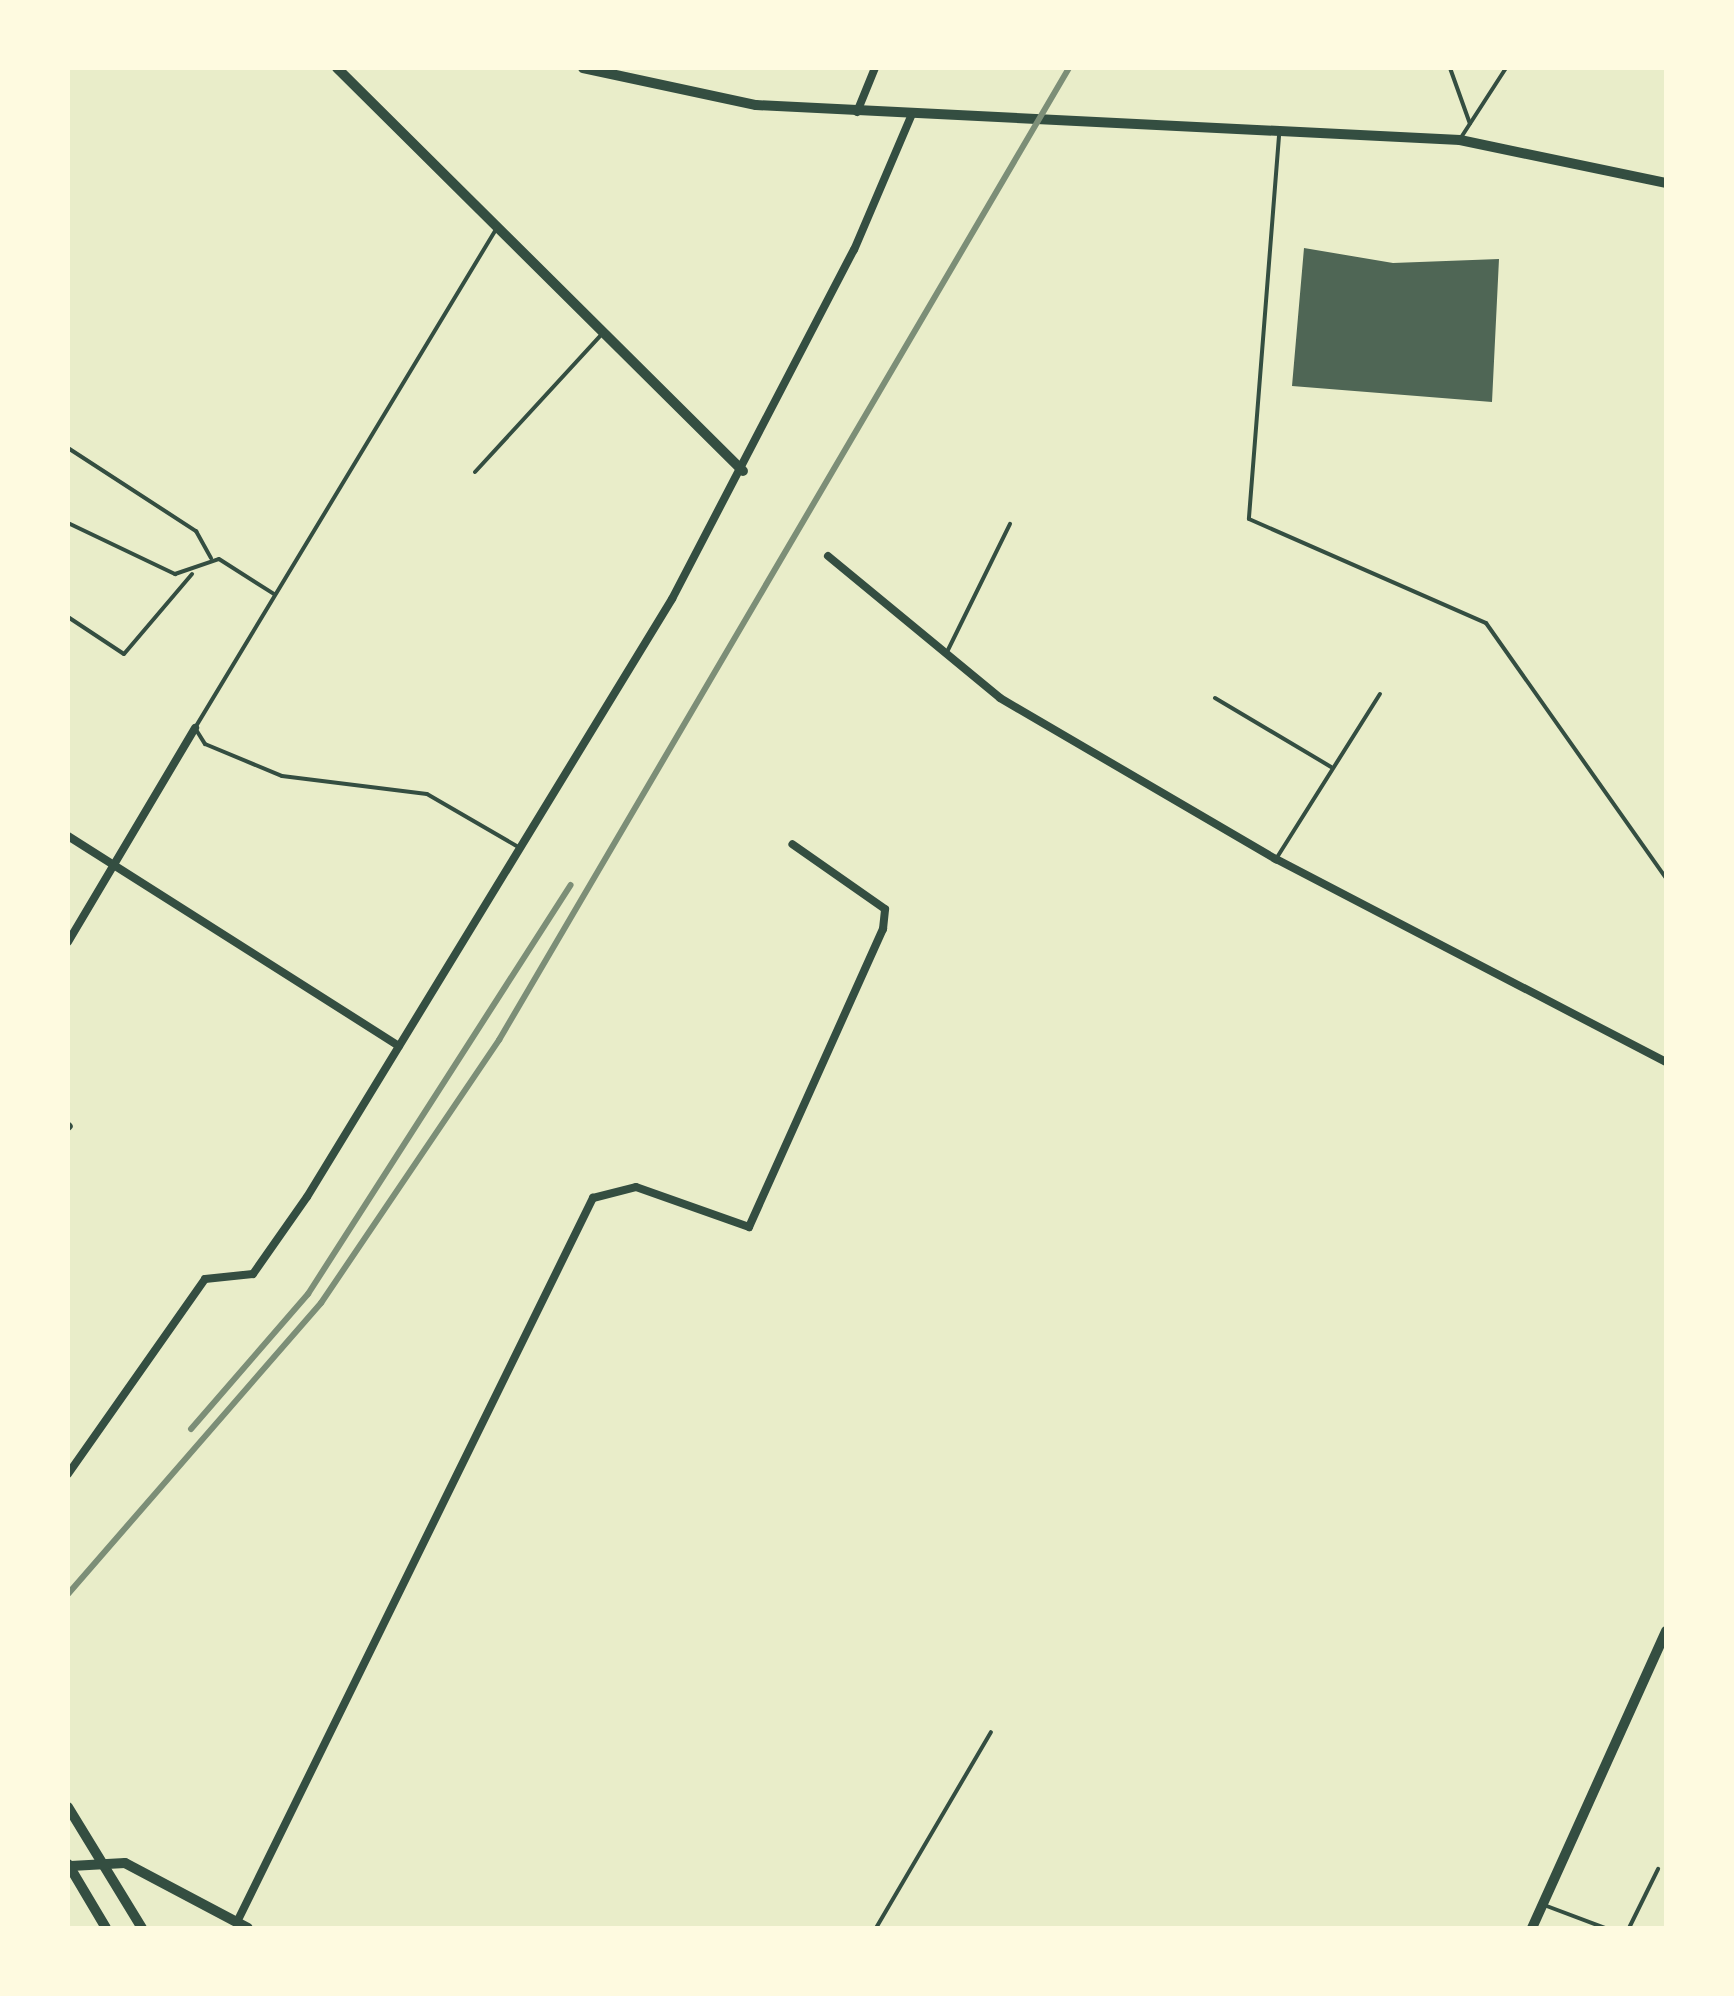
<!DOCTYPE html>
<html>
<head>
<meta charset="utf-8">
<style>
  body { margin:0 }
  #map { position:relative; width:1734px; height:1996px; overflow:hidden; background:#e9edc9; font-family:"DM Sans",sans-serif }
  div>[style] { position:absolute }
  .building>* { inset:0; background:#4f6655 }
  .service>* { height:4px; margin:-2px; padding:0 2px; transform-origin:2px; border-radius:2px; background:#344e41 }
  .minor>* { height:8px; margin:-4px; padding:0 4px; transform-origin:4px; border-radius:4px; background:#344e41 }
  .tertiary>* { height:10px; margin:-5px; padding:0 5px; transform-origin:5px; border-radius:5px; background:#344e41 }
  .rail>* { height:6px; margin:-3px; padding:0 3px; transform-origin:3px; border-radius:3px; background:#7c8e77 }
  span { translate:-50% -50%; white-space:nowrap; text-align:center; line-height:1.15; -webkit-text-stroke:9px #fefae0; paint-order:stroke }
  .frame { position:absolute; inset:0; border:70px solid #fefae0; pointer-events:none }
</style>
</head>
<body>
<div id="map">
  <div class="building">
    <div style="clip-path:polygon(1304px 248px,1393px 263px,1499px 259px,1492px 402px,1292px 386px)"></div>
  </div>
  <div class="service">
    <div style="left:1450px;top:68px;width:59px;rotate:70.3deg"></div>
    <div style="left:1279px;top:136px;width:384px;rotate:94.5deg"></div>
    <div style="left:1249px;top:519px;width:259px;rotate:23.7deg"></div>
    <div style="left:1486px;top:623px;width:312px;rotate:54.8deg"></div>
    <div style="left:1462px;top:136px;width:81px;rotate:-57.1deg"></div>
    <div style="left:495px;top:231px;width:581px;rotate:121.12deg"></div>
    <div style="left:195px;top:728px;width:19px;rotate:58deg"></div>
    <div style="left:205px;top:744px;width:83px;rotate:22.6deg"></div>
    <div style="left:282px;top:776px;width:146px;rotate:7.1deg"></div>
    <div style="left:427px;top:794px;width:108px;rotate:30.1deg"></div>
    <div style="left:68px;top:448px;width:153px;rotate:33deg"></div>
    <div style="left:196px;top:531px;width:31px;rotate:61deg"></div>
    <div style="left:475px;top:472px;width:185px;rotate:-47.4deg"></div>
    <div style="left:68px;top:523px;width:119px;rotate:25.5deg"></div>
    <div style="left:175px;top:574px;width:46px;rotate:-18.8deg"></div>
    <div style="left:219px;top:559px;width:65px;rotate:32.5deg"></div>
    <div style="left:68px;top:617px;width:67px;rotate:33.5deg"></div>
    <div style="left:124px;top:654px;width:105px;rotate:-49.6deg"></div>
    <div style="left:946px;top:654px;width:145px;rotate:-63.8deg"></div>
    <div style="left:1215px;top:698px;width:135px;rotate:30.7deg"></div>
    <div style="left:1276px;top:859px;width:195px;rotate:-57.8deg"></div>
    <div style="left:1544px;top:1905px;width:65px;rotate:20.7deg"></div>
    <div style="left:876px;top:1928px;width:227px;rotate:-59.6deg"></div>
    <div style="left:1629px;top:1928px;width:66px;rotate:-63.8deg"></div>
  </div>
  <div class="minor">
    <div style="left:857px;top:112px;width:48px;rotate:-67.8deg"></div>
    <div style="left:828px;top:556px;width:223px;rotate:39.5deg"></div>
    <div style="left:1000px;top:698px;width:320px;rotate:30.3deg"></div>
    <div style="left:1276px;top:859px;width:440px;rotate:27.5deg"></div>
    <div style="left:68px;top:836px;width:392px;rotate:32.4deg"></div>
    <div style="left:68px;top:942px;width:249px;rotate:-59.3deg"></div>
    <div style="left:68px;top:1127px;width:1px;rotate:-45deg"></div>
    <div style="left:68px;top:1474px;width:238px;rotate:-54.9deg"></div>
    <div style="left:205px;top:1279px;width:48px;rotate:-5.9deg"></div>
    <div style="left:253px;top:1274px;width:94px;rotate:-55deg"></div>
    <div style="left:307px;top:1197px;width:701px;rotate:-58.6deg"></div>
    <div style="left:672px;top:599px;width:394px;rotate:-62.5deg"></div>
    <div style="left:854px;top:250px;width:150px;rotate:-66.9deg"></div>
    <div style="left:237px;top:1922px;width:807px;rotate:-63.82deg"></div>
    <div style="left:593px;top:1198px;width:44px;rotate:-14.3deg"></div>
    <div style="left:636px;top:1187px;width:120px;rotate:19.5deg"></div>
    <div style="left:749px;top:1227px;width:327px;rotate:-65.8deg"></div>
    <div style="left:883px;top:929px;width:20px;rotate:-84deg"></div>
    <div style="left:885px;top:909px;width:113px;rotate:-145deg"></div>
  </div>
  <div class="tertiary">
    <div style="left:337px;top:68px;width:572px;rotate:44.79deg"></div>
    <div style="left:583px;top:68px;width:177px;rotate:12.1deg"></div>
    <div style="left:756px;top:105px;width:705px;rotate:2.85deg"></div>
    <div style="left:1460px;top:140px;width:210px;rotate:11.8deg"></div>
    <div style="left:68px;top:1807px;width:142px;rotate:58.6deg"></div>
    <div style="left:68px;top:1864px;width:74px;rotate:59.3deg"></div>
    <div style="left:71px;top:1866px;width:54px;rotate:-3.2deg"></div>
    <div style="left:125px;top:1863px;width:139px;rotate:27.9deg"></div>
    <div style="left:1532px;top:1928px;width:326px;rotate:-65.7deg"></div>
  </div>
  <div class="rail">
    <div style="left:191px;top:1429px;width:179px;rotate:-49.1deg"></div>
    <div style="left:308px;top:1294px;width:486px;rotate:-57.3deg"></div>
    <div style="left:68px;top:1594px;width:386px;rotate:-49deg"></div>
    <div style="left:321px;top:1303px;width:318px;rotate:-55.9deg"></div>
    <div style="left:499px;top:1040px;width:1127px;rotate:-59.61deg"></div>
  </div>
  <div class="frame"></div>
</div>
</body>
</html>
